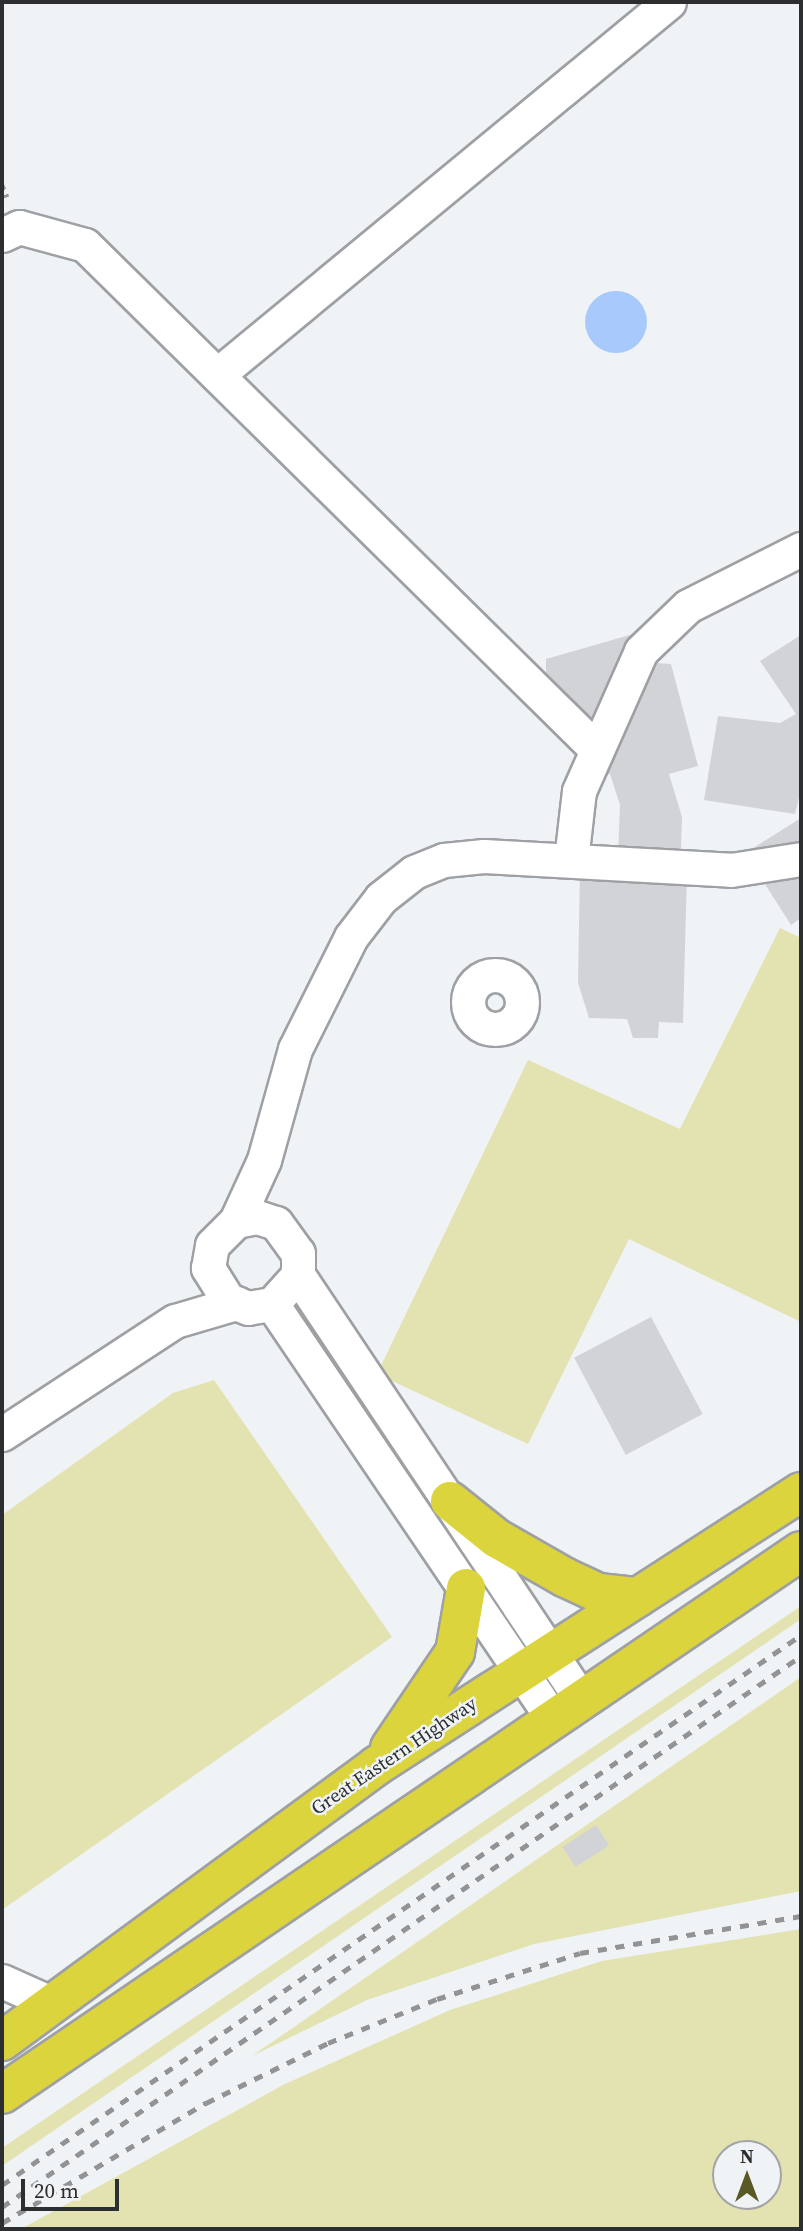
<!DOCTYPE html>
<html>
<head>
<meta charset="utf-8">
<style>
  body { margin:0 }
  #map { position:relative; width:803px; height:2231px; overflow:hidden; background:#f0f3f6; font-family:"Source Serif 4",serif }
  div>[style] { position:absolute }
  .green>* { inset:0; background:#e3e2b1 }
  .water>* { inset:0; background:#a7c9fb }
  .round { border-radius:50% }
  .building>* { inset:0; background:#d1d3d7; transform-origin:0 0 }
  .path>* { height:4.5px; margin-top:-2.25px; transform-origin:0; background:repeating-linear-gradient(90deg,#959799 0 5px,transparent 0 10px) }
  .roads { filter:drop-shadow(2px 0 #9ea0a4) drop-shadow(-2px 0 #9ea0a4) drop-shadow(0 2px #9ea0a4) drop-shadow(0 -2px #9ea0a4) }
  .minor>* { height:33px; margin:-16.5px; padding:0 16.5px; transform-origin:16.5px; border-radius:16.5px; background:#fff }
  .minor>.ring { margin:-16.5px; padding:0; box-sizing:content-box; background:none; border:33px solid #fff; border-radius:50% }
  .highway>* { height:38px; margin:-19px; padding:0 19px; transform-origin:19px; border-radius:19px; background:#dcd43d }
  .rail>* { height:5px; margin-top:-2.5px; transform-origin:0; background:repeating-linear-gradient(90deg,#919395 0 9px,transparent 0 18px) }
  span { translate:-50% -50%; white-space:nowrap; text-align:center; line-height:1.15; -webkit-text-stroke:5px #f0f3f6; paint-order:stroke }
  .street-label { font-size:19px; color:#2d2e2f }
  .frame { position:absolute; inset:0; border:4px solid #2d2e2f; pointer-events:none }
  .north { position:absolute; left:712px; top:2140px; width:70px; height:70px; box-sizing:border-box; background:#f0f3f6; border:2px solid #a2a4a6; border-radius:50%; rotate:0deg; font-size:19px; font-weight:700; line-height:28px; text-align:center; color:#2d2e2f }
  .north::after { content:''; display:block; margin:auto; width:24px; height:32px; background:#5a5825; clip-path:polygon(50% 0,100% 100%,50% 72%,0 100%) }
  .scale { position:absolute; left:21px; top:2179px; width:98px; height:32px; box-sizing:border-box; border:4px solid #2d2e2f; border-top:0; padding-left:9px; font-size:21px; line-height:24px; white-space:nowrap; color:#2d2e2f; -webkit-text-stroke:5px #f0f3f6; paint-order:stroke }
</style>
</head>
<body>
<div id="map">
  <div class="green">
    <div style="clip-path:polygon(780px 928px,801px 938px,801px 1322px,629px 1239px,528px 1444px,377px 1374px,528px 1060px,680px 1129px)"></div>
    <div style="clip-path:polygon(214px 1380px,392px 1637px,2px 1910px,2px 1515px,173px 1393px)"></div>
    <div style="clip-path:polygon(801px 1606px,801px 1619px,2px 2166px,2px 2148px)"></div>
    <div style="clip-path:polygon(801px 1677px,801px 1891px,534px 1944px,367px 2000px,252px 2056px)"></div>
    <div style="clip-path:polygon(evenodd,801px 1929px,801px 2229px,21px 2229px,285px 2084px,450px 2010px,602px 1961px,801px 1929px,768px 2154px,768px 2196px,726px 2196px,726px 2154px,768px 2154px)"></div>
  </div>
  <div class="water">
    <div class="round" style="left:585px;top:291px;width:62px;height:62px"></div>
  </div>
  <div class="building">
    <div style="clip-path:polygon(647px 630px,656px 663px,671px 664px,698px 766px,669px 774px,682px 817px,681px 848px,663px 853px,687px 874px,683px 1023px,659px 1022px,658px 1038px,633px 1038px,627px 1019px,589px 1018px,578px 983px,580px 866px,618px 855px,620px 805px,610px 774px,584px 774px,546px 679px,546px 659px)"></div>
    <div style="clip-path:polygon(801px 635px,801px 789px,795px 814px,704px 800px,718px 716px,780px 723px,796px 714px,760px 661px)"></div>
    <div style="clip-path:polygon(801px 818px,801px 918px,791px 925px,745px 853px)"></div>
    <div style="left:651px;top:1317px;width:110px;height:87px;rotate:62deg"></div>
    <div style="left:596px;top:1825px;width:24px;height:40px;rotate:57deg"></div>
  </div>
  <div class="path">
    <div style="left:2px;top:185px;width:13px;rotate:67deg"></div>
  </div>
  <div class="roads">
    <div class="minor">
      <div style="left:2px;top:235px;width:19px;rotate:-25deg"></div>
      <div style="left:19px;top:227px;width:68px;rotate:15.3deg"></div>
      <div style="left:85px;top:245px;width:715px;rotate:44.6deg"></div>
      <div style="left:217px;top:375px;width:586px;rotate:-39.53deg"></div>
      <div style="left:571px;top:860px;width:69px;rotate:-83.4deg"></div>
      <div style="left:579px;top:791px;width:153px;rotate:-66.1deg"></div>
      <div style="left:641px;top:651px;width:65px;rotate:-43.8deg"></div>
      <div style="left:688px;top:606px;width:127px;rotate:-26.8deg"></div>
      <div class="ring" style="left:468px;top:975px;width:21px;height:21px"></div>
      <div style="left:236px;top:1221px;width:21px;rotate:-11deg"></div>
      <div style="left:257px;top:1217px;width:20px;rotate:18deg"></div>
      <div style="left:276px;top:1223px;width:37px;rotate:54deg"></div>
      <div style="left:298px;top:1253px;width:22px;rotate:90deg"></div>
      <div style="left:298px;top:1275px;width:39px;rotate:132deg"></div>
      <div style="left:272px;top:1304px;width:24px;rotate:171deg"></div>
      <div style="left:248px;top:1308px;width:22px;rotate:-158deg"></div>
      <div style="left:228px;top:1300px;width:38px;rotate:-122deg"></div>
      <div style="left:208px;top:1268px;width:23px;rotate:-80deg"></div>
      <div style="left:212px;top:1245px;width:34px;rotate:-45deg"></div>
      <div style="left:236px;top:1221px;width:67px;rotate:-65.3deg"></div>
      <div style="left:264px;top:1160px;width:115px;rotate:-74.4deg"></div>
      <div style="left:295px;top:1049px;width:125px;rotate:-63.4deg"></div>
      <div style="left:351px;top:937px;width:49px;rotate:-52.4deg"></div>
      <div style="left:381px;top:898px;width:42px;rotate:-38.2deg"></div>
      <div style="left:414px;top:872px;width:32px;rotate:-22deg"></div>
      <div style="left:444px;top:860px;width:40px;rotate:-5.7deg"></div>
      <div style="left:484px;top:856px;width:247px;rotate:3.2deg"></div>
      <div style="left:731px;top:870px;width:71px;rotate:-8.9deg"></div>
      <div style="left:298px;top:1275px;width:510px;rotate:56.28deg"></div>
      <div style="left:272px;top:1304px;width:500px;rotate:55.9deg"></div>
      <div style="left:2px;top:1434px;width:207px;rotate:-33.2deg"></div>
      <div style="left:175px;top:1321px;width:64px;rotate:-16.4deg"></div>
      <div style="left:2px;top:1981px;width:56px;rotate:24.3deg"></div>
    </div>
    <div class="highway">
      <div style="left:450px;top:1501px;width:59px;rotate:38.8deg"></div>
      <div style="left:496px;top:1538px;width:78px;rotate:29.8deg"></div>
      <div style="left:564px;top:1577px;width:38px;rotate:25deg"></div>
      <div style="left:599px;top:1593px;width:39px;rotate:6deg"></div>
      <div style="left:390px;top:1748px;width:116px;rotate:-55.9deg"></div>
      <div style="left:455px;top:1652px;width:65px;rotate:-80.2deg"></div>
      <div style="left:2px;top:2041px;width:464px;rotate:-36.3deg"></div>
      <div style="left:376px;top:1766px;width:506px;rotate:-32.81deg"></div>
      <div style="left:2px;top:2094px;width:966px;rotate:-34.2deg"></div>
    </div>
  </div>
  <div class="rail">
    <div style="left:2px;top:2185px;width:970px;rotate:-34.54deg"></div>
    <div style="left:2px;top:2207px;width:971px;rotate:-34.59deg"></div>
    <div style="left:2px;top:2223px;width:237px;rotate:-30.5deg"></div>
    <div style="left:206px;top:2103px;width:136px;rotate:-26.2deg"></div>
    <div style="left:328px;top:2043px;width:118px;rotate:-22deg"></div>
    <div style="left:437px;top:1999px;width:150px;rotate:-17.8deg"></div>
    <div style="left:580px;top:1953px;width:224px;rotate:-9.5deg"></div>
  </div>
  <div class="street-label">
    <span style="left:394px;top:1756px;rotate:-34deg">Great Eastern Highway</span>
  </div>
  <div class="frame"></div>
  <div class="north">N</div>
  <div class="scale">20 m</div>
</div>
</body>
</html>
